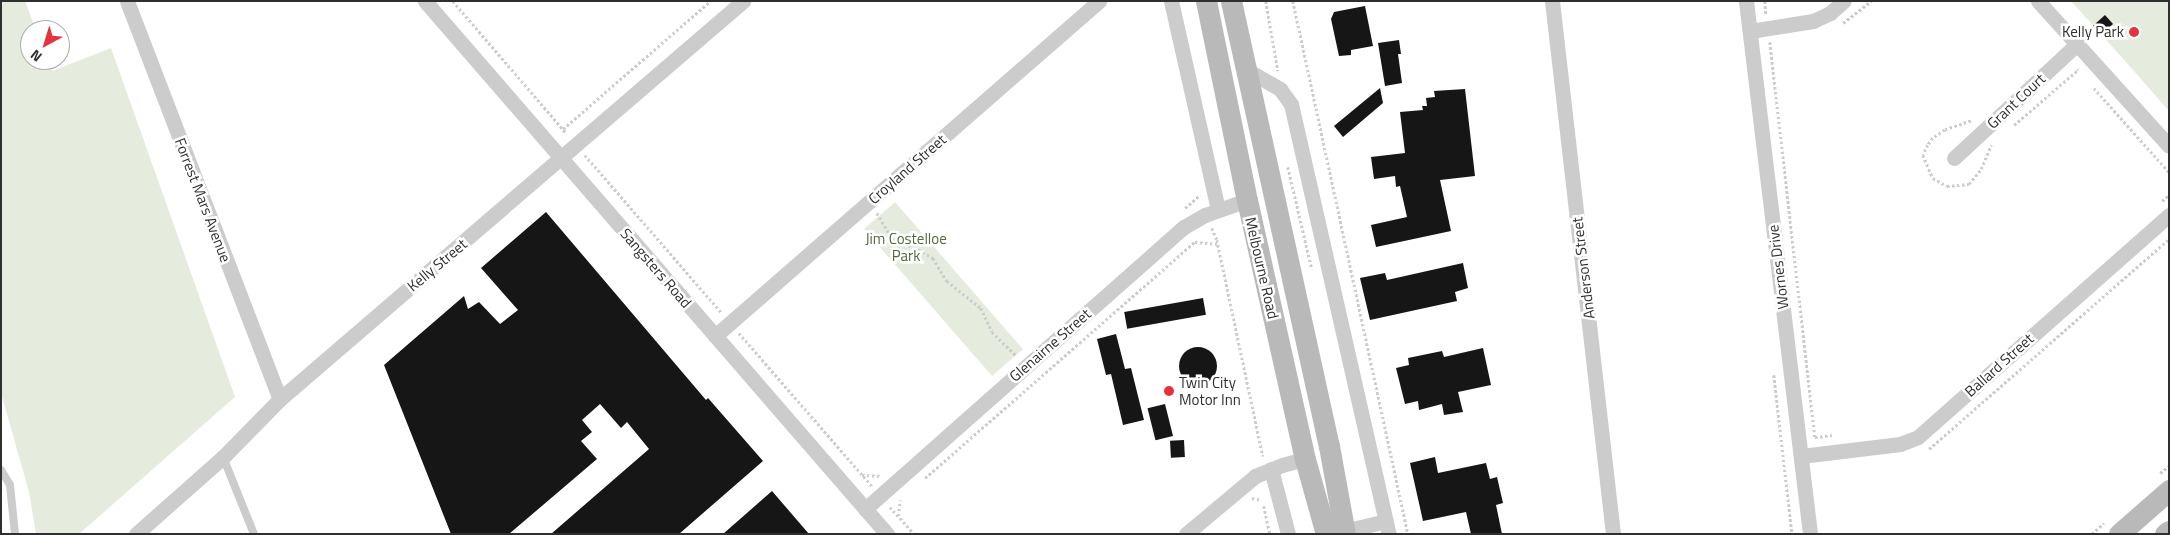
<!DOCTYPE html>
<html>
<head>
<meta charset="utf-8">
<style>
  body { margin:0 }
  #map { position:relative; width:2170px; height:535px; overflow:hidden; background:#fff; font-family:"Titillium Web",sans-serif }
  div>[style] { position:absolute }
  .green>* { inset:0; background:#e5ecdd; transform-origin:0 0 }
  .building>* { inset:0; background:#161616; transform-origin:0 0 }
  .round { border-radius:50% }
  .path>* { height:2.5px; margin-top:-1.25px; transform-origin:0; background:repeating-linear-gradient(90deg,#ccc 0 2.5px,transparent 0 5px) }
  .lane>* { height:8px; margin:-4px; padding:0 4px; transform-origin:4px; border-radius:4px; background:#ccc }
  .street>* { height:15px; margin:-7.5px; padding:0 7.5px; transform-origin:7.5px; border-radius:7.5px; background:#ccc }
  .secondary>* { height:21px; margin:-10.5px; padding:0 10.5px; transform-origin:10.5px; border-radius:10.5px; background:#b9b9b9 }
  .dots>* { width:14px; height:14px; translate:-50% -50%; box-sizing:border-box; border:2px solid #fff; border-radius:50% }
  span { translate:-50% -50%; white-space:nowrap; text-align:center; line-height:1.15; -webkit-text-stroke:5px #fff; paint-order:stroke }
  .poi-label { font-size:15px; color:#2f2f2f }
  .right { translate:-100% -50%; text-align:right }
  .left { translate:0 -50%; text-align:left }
  .street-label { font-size:15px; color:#2f2f2f }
  .park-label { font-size:15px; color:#526b3c }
  .frame { position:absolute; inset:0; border:2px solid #2f2f2f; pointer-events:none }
  .north { position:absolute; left:20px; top:20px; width:50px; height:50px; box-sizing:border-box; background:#fff; border:1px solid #acacac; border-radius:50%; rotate:219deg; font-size:14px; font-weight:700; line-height:20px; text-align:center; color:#2f2f2f }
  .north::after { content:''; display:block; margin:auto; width:18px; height:22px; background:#e6323f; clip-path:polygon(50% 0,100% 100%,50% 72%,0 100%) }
</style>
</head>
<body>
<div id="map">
  <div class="green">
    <div style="clip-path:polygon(1px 1px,25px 1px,36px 30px,30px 30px,30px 60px,48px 60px,52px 71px,111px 48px,235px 397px,79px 534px,36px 534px,29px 492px,1px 393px)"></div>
    <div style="clip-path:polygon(2071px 1px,2169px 1px,2169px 111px,2126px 62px)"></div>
    <div style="left:895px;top:202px;width:195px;height:41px;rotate:49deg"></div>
  </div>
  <div class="building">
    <div style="clip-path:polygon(1365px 6px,1373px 46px,1351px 50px,1351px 55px,1339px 56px,1331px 19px,1334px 12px)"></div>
    <div style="left:2105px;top:15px;width:12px;height:16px;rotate:48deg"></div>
    <div style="clip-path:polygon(1399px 40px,1401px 54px,1398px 54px,1402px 83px,1385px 86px,1378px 43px)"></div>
    <div style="clip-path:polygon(1380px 88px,1383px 103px,1343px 137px,1334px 126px)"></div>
    <div style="clip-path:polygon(1465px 89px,1475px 176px,1440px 180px,1451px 231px,1376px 247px,1371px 225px,1407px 217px,1400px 186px,1396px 187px,1395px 176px,1374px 179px,1371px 157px,1405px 153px,1400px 112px,1423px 110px,1422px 106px,1427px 106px,1426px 98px,1435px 97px,1434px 91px)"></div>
    <div style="clip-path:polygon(546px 212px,706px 400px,708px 398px,763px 461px,679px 534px,551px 534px,649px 449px,627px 422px,621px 428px,600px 404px,582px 420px,592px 432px,581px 441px,597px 459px,509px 534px,451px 534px,384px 365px,464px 296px,468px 309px,479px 302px,500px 324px,518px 310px,481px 268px)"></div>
    <div style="clip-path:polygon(1463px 263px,1468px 288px,1455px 292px,1457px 301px,1370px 320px,1360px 278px,1385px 273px,1387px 280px)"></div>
    <div style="left:1203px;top:298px;width:17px;height:80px;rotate:80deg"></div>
    <div style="clip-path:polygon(1116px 334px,1125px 369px,1131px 368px,1144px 420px,1123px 425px,1111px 374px,1106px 375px,1097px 339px)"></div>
    <div class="round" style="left:1179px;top:347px;width:38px;height:38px"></div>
    <div style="clip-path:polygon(1483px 348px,1491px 385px,1458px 392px,1463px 412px,1444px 415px,1442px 404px,1419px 410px,1418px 401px,1405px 404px,1396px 368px,1409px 365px,1408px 358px,1442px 351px,1444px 357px)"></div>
    <div style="left:1165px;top:404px;width:33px;height:18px;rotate:76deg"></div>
    <div style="left:1184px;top:440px;width:17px;height:14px;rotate:87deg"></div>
    <div style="clip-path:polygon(1435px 457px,1438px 473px,1486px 463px,1490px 479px,1497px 477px,1503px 503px,1496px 505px,1502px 534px,1471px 534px,1466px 512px,1423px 521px,1410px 463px)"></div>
    <div style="clip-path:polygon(772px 491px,809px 534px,723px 534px)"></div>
  </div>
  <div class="path">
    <div style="left:453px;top:1px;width:175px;rotate:49.4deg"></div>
    <div style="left:1266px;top:1px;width:71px;rotate:80.3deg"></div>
    <div style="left:1293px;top:1px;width:545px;rotate:77.82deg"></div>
    <div style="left:1765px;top:1px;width:14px;rotate:86deg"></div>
    <div style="left:1843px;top:23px;width:36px;rotate:-38deg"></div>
    <div style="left:1770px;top:42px;width:400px;rotate:83.5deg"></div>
    <div style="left:2094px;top:88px;width:113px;rotate:48.2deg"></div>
    <div style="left:1971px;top:121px;width:28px;rotate:161deg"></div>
    <div style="left:1945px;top:130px;width:14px;rotate:146deg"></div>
    <div style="left:1933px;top:138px;width:9px;rotate:126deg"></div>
    <div style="left:1928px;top:145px;width:11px;rotate:117deg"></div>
    <div style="left:1923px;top:155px;width:25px;rotate:67deg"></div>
    <div style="left:1933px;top:178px;width:16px;rotate:30deg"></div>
    <div style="left:1947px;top:186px;width:22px;rotate:-5deg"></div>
    <div style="left:1969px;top:184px;width:19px;rotate:-51deg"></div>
    <div style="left:1981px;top:169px;width:26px;rotate:-67deg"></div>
    <div style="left:2014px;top:125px;width:84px;rotate:-40.7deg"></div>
    <div style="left:2078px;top:70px;width:1px;rotate:-135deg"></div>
    <div style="left:563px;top:129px;width:195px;rotate:-41deg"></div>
    <div style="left:585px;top:155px;width:208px;rotate:49.1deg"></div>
    <div style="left:1288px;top:167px;width:105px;rotate:76.8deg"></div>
    <div style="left:2162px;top:201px;width:9px;rotate:-41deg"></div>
    <div style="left:1185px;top:208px;width:20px;rotate:-41deg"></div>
    <div style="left:877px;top:213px;width:33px;rotate:59deg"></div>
    <div style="left:894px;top:241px;width:21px;rotate:17deg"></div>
    <div style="left:914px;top:247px;width:22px;rotate:30deg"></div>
    <div style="left:933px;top:258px;width:27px;rotate:59deg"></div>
    <div style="left:947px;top:281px;width:43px;rotate:38.5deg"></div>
    <div style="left:981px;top:308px;width:26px;rotate:65deg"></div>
    <div style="left:992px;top:332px;width:33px;rotate:44deg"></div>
    <div style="left:1212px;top:228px;width:13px;rotate:67deg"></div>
    <div style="left:1217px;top:240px;width:221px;rotate:78deg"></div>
    <div style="left:739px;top:333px;width:203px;rotate:49deg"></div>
    <div style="left:1774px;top:375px;width:160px;rotate:83.5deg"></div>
    <div style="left:1815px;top:437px;width:17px;rotate:-7deg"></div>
    <div style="left:1929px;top:449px;width:319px;rotate:-41.2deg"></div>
    <div style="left:2160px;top:473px;width:11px;rotate:-38deg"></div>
    <div style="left:862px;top:475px;width:19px;rotate:3deg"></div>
    <div style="left:925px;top:478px;width:359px;rotate:-41.2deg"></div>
    <div style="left:1195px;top:242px;width:22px;rotate:5deg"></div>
    <div style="left:1252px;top:498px;width:10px;rotate:11deg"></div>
    <div style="left:1264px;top:506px;width:29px;rotate:78deg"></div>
    <div style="left:890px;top:507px;width:36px;rotate:48deg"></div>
    <div style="left:898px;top:516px;width:16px;rotate:-83deg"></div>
    <div style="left:2092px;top:534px;width:16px;rotate:-43deg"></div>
  </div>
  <div class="lane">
    <div style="left:223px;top:457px;width:83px;rotate:68.1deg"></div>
    <div style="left:1px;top:470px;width:17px;rotate:59deg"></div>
    <div style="left:10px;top:485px;width:49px;rotate:84.2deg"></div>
  </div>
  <div class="street">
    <div style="left:127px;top:1px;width:426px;rotate:69deg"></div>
    <div style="left:425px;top:1px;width:705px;rotate:49.08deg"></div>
    <div style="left:1171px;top:1px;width:214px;rotate:77.3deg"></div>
    <div style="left:1552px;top:1px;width:536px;rotate:83.47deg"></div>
    <div style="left:1746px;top:1px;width:537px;rotate:83.15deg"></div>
    <div style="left:2038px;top:1px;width:195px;rotate:47.9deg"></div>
    <div style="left:1750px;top:31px;width:64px;rotate:-9deg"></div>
    <div style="left:1813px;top:21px;width:19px;rotate:-25deg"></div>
    <div style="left:1830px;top:13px;width:18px;rotate:-41deg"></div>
    <div style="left:1245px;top:69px;width:40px;rotate:29.7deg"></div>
    <div style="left:1280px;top:89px;width:19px;rotate:54deg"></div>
    <div style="left:1291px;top:104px;width:441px;rotate:77.2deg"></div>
    <div style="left:1954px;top:158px;width:168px;rotate:-42.8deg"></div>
    <div style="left:715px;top:336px;width:510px;rotate:-41.1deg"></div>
    <div style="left:1801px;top:456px;width:100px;rotate:-6.9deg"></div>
    <div style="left:1900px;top:444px;width:19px;rotate:-21deg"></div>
    <div style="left:1918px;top:437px;width:335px;rotate:-41.5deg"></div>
    <div style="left:1271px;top:469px;width:67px;rotate:75.3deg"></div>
    <div style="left:865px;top:509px;width:426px;rotate:-41.5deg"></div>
    <div style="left:1184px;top:227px;width:24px;rotate:-30deg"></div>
    <div style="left:1205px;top:215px;width:45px;rotate:-19.7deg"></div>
    <div style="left:1344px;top:531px;width:43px;rotate:-13.4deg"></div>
    <div style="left:136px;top:534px;width:116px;rotate:-41.5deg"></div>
    <div style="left:223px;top:457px;width:81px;rotate:-45.5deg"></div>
    <div style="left:280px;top:399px;width:611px;rotate:-40.68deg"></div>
    <div style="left:1186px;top:534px;width:90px;rotate:-40deg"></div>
    <div style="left:1255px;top:476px;width:29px;rotate:-22deg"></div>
    <div style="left:1282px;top:465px;width:24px;rotate:-15deg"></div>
  </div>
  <div class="secondary">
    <div style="left:1206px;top:1px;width:203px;rotate:78.4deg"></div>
    <div style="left:1247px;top:200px;width:265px;rotate:77.4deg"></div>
    <div style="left:1305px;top:459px;width:78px;rotate:74.4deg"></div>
    <div style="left:1231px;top:1px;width:456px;rotate:77.6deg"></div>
    <div style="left:1329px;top:446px;width:89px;rotate:79.7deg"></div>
    <div style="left:2119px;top:534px;width:67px;rotate:-41.3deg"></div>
    <div style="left:2165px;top:534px;width:5px;rotate:-37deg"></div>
  </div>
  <div class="dots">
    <div style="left:2134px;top:32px;background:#e6323f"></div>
    <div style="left:1169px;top:391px;background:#e6323f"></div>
  </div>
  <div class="poi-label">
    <span class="right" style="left:2124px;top:32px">Kelly Park</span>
    <span class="left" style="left:1179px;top:391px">Twin City<br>Motor Inn</span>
  </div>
  <div class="street-label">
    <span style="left:2016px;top:101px;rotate:-43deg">Grant Court</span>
    <span style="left:907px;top:169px;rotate:-41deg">Croyland Street</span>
    <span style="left:203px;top:200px;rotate:69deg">Forrest Mars Avenue</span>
    <span style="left:437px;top:265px;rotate:-40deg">Kelly Street</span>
    <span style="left:1778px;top:267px;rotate:-97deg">Wornes Drive</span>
    <span style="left:656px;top:268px;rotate:49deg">Sangsters Road</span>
    <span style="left:1262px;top:268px;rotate:77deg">Melbourne Road</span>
    <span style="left:1583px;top:268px;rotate:-97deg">Anderson Street</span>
    <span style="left:1050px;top:345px;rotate:-41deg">Glenairne Street</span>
    <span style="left:1999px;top:365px;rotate:-42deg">Ballard Street</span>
  </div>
  <div class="park-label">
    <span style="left:906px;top:247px">Jim Costelloe<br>Park</span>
  </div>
  <div class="frame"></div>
  <div class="north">N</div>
</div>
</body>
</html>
